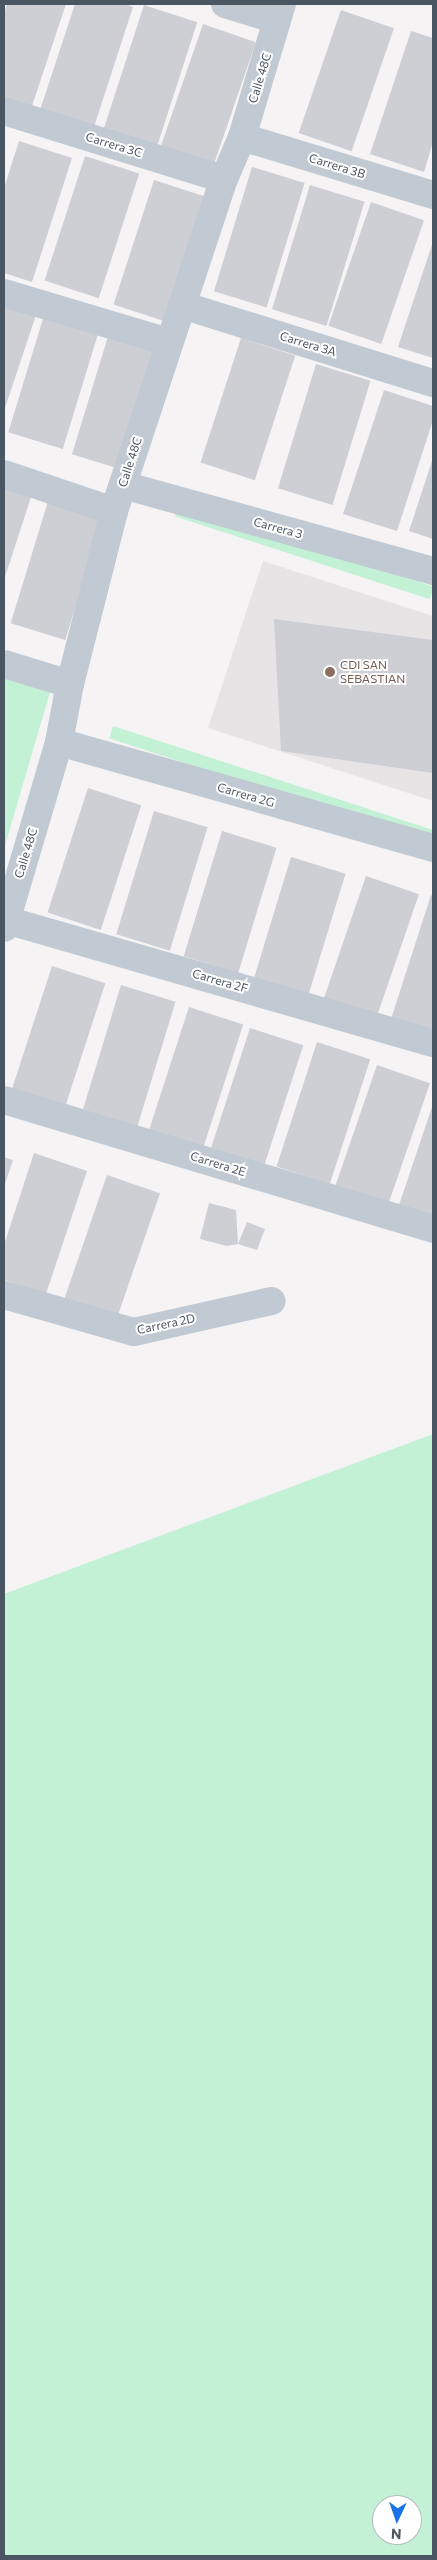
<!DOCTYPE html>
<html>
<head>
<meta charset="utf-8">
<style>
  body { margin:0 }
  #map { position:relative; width:437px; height:2560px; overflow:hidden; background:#f5f3f3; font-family:Commissioner,sans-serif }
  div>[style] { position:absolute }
  .education>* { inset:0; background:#e6e4e5 }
  .green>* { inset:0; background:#c3f1d5; transform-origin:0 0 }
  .building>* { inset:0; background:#cdcfd5; transform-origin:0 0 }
  .minor>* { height:28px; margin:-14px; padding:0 14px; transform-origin:14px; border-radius:14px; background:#c1cad2 }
  .dots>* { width:14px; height:14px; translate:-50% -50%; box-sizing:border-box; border:2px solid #fff; border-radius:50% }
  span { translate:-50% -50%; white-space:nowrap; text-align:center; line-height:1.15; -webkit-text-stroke:4px #fff; paint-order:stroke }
  .street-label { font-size:12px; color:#4a5661 }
  .education-label { font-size:12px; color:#785e54 }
  .left { translate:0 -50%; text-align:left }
  .frame { position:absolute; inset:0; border:5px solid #4a5661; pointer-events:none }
  .north { position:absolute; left:372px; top:2495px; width:50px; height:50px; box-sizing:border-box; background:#fff; border:1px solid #b7bbc0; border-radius:50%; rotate:183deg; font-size:14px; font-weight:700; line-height:20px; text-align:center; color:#4a5661 }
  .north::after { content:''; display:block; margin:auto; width:18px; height:22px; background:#1a73e8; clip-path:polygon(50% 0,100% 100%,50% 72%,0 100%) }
</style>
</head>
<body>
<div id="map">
  <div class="education">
    <div style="clip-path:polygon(263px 561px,433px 616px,433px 801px,208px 728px)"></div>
  </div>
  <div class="green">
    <div style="left:179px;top:504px;width:268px;height:13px;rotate:18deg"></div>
    <div style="clip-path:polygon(4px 678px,50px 692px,4px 849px)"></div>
    <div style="left:113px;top:726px;width:337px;height:13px;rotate:18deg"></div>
    <div style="clip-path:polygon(evenodd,433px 1434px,433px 2556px,4px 2556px,4px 1594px,433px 1434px,382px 2505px,412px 2505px,412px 2535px,382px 2535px,382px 2505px)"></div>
  </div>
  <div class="building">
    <div style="clip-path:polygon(7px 4px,66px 4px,30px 112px,4px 103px,4px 13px)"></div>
    <div style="clip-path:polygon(75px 4px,125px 4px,133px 7px,93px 130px,39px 113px)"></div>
    <div style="left:144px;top:5px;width:56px;height:131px;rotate:18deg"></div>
    <div style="left:341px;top:10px;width:56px;height:130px;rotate:19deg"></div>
    <div style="left:203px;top:24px;width:56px;height:131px;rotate:19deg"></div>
    <div style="clip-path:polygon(411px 31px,433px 38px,433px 142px,424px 172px,370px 154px)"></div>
    <div style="clip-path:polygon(19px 141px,72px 158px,32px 282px,4px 273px,4px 188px)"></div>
    <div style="left:85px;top:156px;width:57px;height:131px;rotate:18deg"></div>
    <div style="left:252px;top:167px;width:55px;height:130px;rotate:17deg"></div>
    <div style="left:154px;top:180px;width:57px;height:131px;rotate:18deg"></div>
    <div style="left:310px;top:185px;width:57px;height:130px;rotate:17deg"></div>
    <div style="left:371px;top:202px;width:56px;height:131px;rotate:19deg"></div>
    <div style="clip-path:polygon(433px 242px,433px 358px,398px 347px)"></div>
    <div style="clip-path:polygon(4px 302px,37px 312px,4px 411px)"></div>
    <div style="left:46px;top:309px;width:57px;height:129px;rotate:17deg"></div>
    <div style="left:110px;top:330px;width:57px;height:130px;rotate:17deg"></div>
    <div style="left:241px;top:338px;width:57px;height:131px;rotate:18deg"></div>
    <div style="left:316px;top:364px;width:57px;height:130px;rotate:17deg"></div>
    <div style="clip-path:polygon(384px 390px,433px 406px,433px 420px,397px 531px,343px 514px)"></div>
    <div style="clip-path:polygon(433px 458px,433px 539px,409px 531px)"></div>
    <div style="clip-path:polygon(4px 482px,33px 491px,4px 580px)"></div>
    <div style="left:49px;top:498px;width:57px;height:131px;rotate:17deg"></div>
    <div style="clip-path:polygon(274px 619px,433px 640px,433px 773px,281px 751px)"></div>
    <div style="left:88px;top:788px;width:56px;height:131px;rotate:18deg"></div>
    <div style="left:154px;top:811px;width:56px;height:129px;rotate:17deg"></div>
    <div style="left:222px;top:831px;width:57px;height:131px;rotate:17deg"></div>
    <div style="left:291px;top:857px;width:57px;height:129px;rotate:17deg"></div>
    <div style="left:366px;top:876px;width:56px;height:129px;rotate:19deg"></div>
    <div style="clip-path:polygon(431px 895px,433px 896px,433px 1032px,391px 1019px)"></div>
    <div style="left:52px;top:966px;width:56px;height:131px;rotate:18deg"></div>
    <div style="left:121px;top:985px;width:57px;height:130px;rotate:17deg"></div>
    <div style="left:189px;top:1007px;width:57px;height:130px;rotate:18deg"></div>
    <div style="left:250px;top:1028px;width:56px;height:130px;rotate:18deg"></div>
    <div style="left:317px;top:1042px;width:56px;height:131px;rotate:18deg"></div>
    <div style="left:377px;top:1065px;width:56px;height:131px;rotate:19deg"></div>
    <div style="clip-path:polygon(433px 1104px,433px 1223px,397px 1211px)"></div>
    <div style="clip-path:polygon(34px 1153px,87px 1171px,46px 1294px,4px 1280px,4px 1245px)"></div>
    <div style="clip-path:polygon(4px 1157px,13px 1160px,4px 1187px)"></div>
    <div style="left:107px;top:1175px;width:56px;height:131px;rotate:19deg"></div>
    <div style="clip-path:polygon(209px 1203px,236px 1210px,238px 1244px,247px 1222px,265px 1229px,257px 1250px,238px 1244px,227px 1246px,200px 1239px)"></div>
  </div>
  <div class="minor">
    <div style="left:225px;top:4px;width:54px;rotate:17.1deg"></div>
    <div style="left:4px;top:111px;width:230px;rotate:17.2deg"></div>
    <div style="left:242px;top:137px;width:200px;rotate:16.9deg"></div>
    <div style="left:4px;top:293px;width:171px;rotate:16.6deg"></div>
    <div style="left:182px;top:305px;width:263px;rotate:17.3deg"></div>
    <div style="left:4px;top:474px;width:116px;rotate:18.6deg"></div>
    <div style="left:123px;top:485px;width:322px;rotate:15.5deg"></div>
    <div style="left:4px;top:664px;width:69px;rotate:16.9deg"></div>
    <div style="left:59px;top:742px;width:389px;rotate:15.8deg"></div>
    <div style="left:6px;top:920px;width:444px;rotate:16.1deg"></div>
    <div style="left:4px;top:928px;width:194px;rotate:-73.5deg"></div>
    <div style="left:59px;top:742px;width:59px;rotate:-79.3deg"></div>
    <div style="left:70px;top:684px;width:179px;rotate:-75.7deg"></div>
    <div style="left:114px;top:511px;width:350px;rotate:-71.7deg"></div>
    <div style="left:224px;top:179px;width:46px;rotate:-66.8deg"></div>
    <div style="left:242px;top:137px;width:139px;rotate:-73.3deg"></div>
    <div style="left:4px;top:1100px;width:448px;rotate:16.7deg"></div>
    <div style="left:4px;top:1295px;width:135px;rotate:15.9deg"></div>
    <div style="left:134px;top:1332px;width:141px;rotate:-12.7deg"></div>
  </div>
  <div class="dots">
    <div style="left:330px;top:672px;background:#8d6e63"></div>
  </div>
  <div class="street-label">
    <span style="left:260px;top:78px;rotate:-73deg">Calle 48C</span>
    <span style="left:114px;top:145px;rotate:17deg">Carrera 3C</span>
    <span style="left:337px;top:166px;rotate:17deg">Carrera 3B</span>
    <span style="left:308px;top:344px;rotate:17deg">Carrera 3A</span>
    <span style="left:130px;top:462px;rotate:-72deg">Calle 48C</span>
    <span style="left:278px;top:528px;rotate:15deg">Carrera 3</span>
    <span style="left:246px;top:795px;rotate:16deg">Carrera 2G</span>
    <span style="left:26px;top:853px;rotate:-73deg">Calle 48C</span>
    <span style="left:220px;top:981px;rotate:16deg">Carrera 2F</span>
    <span style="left:218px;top:1164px;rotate:17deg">Carrera 2E</span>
    <span style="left:166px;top:1324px;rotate:-12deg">Carrera 2D</span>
  </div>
  <div class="education-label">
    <span class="left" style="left:340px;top:672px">CDI SAN<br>SEBASTIAN</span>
  </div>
  <div class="frame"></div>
  <div class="north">N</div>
</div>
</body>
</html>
